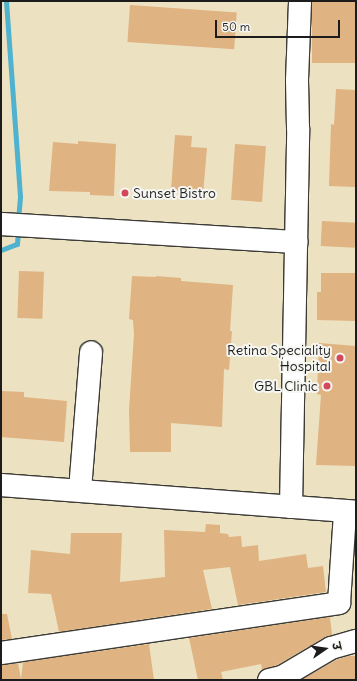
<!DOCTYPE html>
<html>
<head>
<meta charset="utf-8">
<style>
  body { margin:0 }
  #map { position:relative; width:357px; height:681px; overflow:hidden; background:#ece2c2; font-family:Delius,"Playpen Sans Deva",sans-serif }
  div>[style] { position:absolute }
  .stream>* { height:5px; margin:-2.5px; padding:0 2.5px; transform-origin:2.5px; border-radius:2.5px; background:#4fb2ce }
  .building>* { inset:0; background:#dfb382; transform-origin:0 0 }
  .roads { filter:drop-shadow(1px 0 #3b3a35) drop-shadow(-1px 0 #3b3a35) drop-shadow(0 1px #3b3a35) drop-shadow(0 -1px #3b3a35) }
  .minor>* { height:22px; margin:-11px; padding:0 11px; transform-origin:11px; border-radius:11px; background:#fff }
  .dots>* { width:11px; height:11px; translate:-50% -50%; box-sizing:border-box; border:2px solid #f6f6f2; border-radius:50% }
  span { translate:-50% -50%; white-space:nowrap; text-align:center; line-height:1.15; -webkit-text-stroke:4px #f6f6f2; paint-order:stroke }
  .poi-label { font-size:14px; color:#1c1c1c }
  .left { translate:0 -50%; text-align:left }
  .right { translate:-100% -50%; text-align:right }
  .frame { position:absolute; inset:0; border:2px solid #1c1c1c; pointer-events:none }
  .north { position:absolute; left:305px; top:629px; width:40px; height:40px; -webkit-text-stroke:3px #f6f6f2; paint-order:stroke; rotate:77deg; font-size:11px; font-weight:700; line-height:16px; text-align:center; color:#1c1c1c }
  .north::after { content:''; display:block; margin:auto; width:14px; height:18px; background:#1c1c1c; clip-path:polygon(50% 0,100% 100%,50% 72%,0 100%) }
  .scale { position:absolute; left:215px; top:20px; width:125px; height:18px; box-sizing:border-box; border:2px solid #1c1c1c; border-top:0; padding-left:5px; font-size:12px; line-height:14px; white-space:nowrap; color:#1c1c1c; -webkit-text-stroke:3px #f6f6f2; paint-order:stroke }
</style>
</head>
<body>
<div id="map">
  <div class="stream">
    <div style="left:6px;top:1px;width:196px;rotate:85.9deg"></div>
    <div style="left:20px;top:197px;width:22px;rotate:95deg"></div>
    <div style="left:1px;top:250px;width:17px;rotate:-21deg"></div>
    <div style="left:17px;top:244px;width:15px;rotate:-86deg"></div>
  </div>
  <div class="building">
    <div style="left:312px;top:1px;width:44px;height:62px"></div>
    <div style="left:130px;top:5px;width:107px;height:37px;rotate:4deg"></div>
    <div style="clip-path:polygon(336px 89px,356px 90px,356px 187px,329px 186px,331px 124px,334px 125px)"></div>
    <div style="clip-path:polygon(175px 135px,192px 136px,191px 147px,207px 148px,203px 194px,171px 190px)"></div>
    <div style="clip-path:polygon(78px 141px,116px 144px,114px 196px,90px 195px,90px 192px,49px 191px,53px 142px,78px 144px)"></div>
    <div style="left:235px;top:144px;width:31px;height:56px;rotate:4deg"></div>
    <div style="left:322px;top:221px;width:34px;height:25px;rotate:3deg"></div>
    <div style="left:19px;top:271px;width:25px;height:47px;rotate:2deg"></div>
    <div style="clip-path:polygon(321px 273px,356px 273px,356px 321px,317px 320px,317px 292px,321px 292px)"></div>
    <div style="clip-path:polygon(132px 276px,156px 277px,156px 276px,181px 278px,181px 281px,233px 285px,230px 331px,232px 331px,229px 370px,224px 369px,222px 427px,171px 423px,171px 452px,130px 452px,129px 410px,134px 334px,133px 320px,129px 319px)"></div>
    <div style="clip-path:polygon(319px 343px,356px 346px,356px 466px,316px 465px,321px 395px,317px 394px)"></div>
    <div style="clip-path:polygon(1px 391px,24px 392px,24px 397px,67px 401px,64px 442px,1px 437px)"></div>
    <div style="clip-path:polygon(206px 524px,220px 525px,220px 533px,228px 534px,229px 537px,241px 536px,242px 547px,258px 545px,259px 561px,306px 554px,308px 568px,323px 566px,326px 592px,238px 605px,230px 567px,203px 570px,212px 609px,59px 632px,51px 594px,28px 593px,31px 550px,70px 554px,71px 533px,122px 533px,120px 582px,165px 577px,164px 530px,205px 532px)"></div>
    <div style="clip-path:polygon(1px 614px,7px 614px,12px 639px,1px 640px)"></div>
    <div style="clip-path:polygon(330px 617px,332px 635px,325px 637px,277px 665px,262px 670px,261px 664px,221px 672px,223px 680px,198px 680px,189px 638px)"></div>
    <div style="clip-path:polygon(149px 644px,154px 680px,1px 680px,1px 665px,18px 663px,21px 679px,23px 662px)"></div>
    <div style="clip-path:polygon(348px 656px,356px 656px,356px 680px,301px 680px,336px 660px)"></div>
  </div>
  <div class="roads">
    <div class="minor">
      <div style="left:1px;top:224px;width:296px;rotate:3.5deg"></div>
      <div style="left:1px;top:485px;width:356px;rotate:4.3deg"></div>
      <div style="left:80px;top:490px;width:138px;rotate:-85.4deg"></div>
      <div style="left:291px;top:507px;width:379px;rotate:-88.9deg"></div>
      <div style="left:298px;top:128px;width:48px;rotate:-91.2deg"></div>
      <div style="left:297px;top:80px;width:79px;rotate:-87.8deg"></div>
      <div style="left:1px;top:653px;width:342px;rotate:-8.4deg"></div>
      <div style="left:339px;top:603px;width:91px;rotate:-86.2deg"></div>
      <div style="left:269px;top:680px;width:13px;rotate:-13deg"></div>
      <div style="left:282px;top:677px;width:57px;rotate:-30.6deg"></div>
      <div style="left:331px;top:648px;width:26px;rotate:-16deg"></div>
    </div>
  </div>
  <div class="dots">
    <div style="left:125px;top:193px;background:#d1495b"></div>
    <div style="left:340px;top:358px;background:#d1495b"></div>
    <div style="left:327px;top:386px;background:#d1495b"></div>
  </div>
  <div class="poi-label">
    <span class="left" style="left:133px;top:193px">Sunset Bistro</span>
    <span class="right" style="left:331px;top:358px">Retina Speciality<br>Hospital</span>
    <span class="right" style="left:318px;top:386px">GBL Clinic</span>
  </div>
  <div class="frame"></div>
  <div class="north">उ</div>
  <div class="scale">50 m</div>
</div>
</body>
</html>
